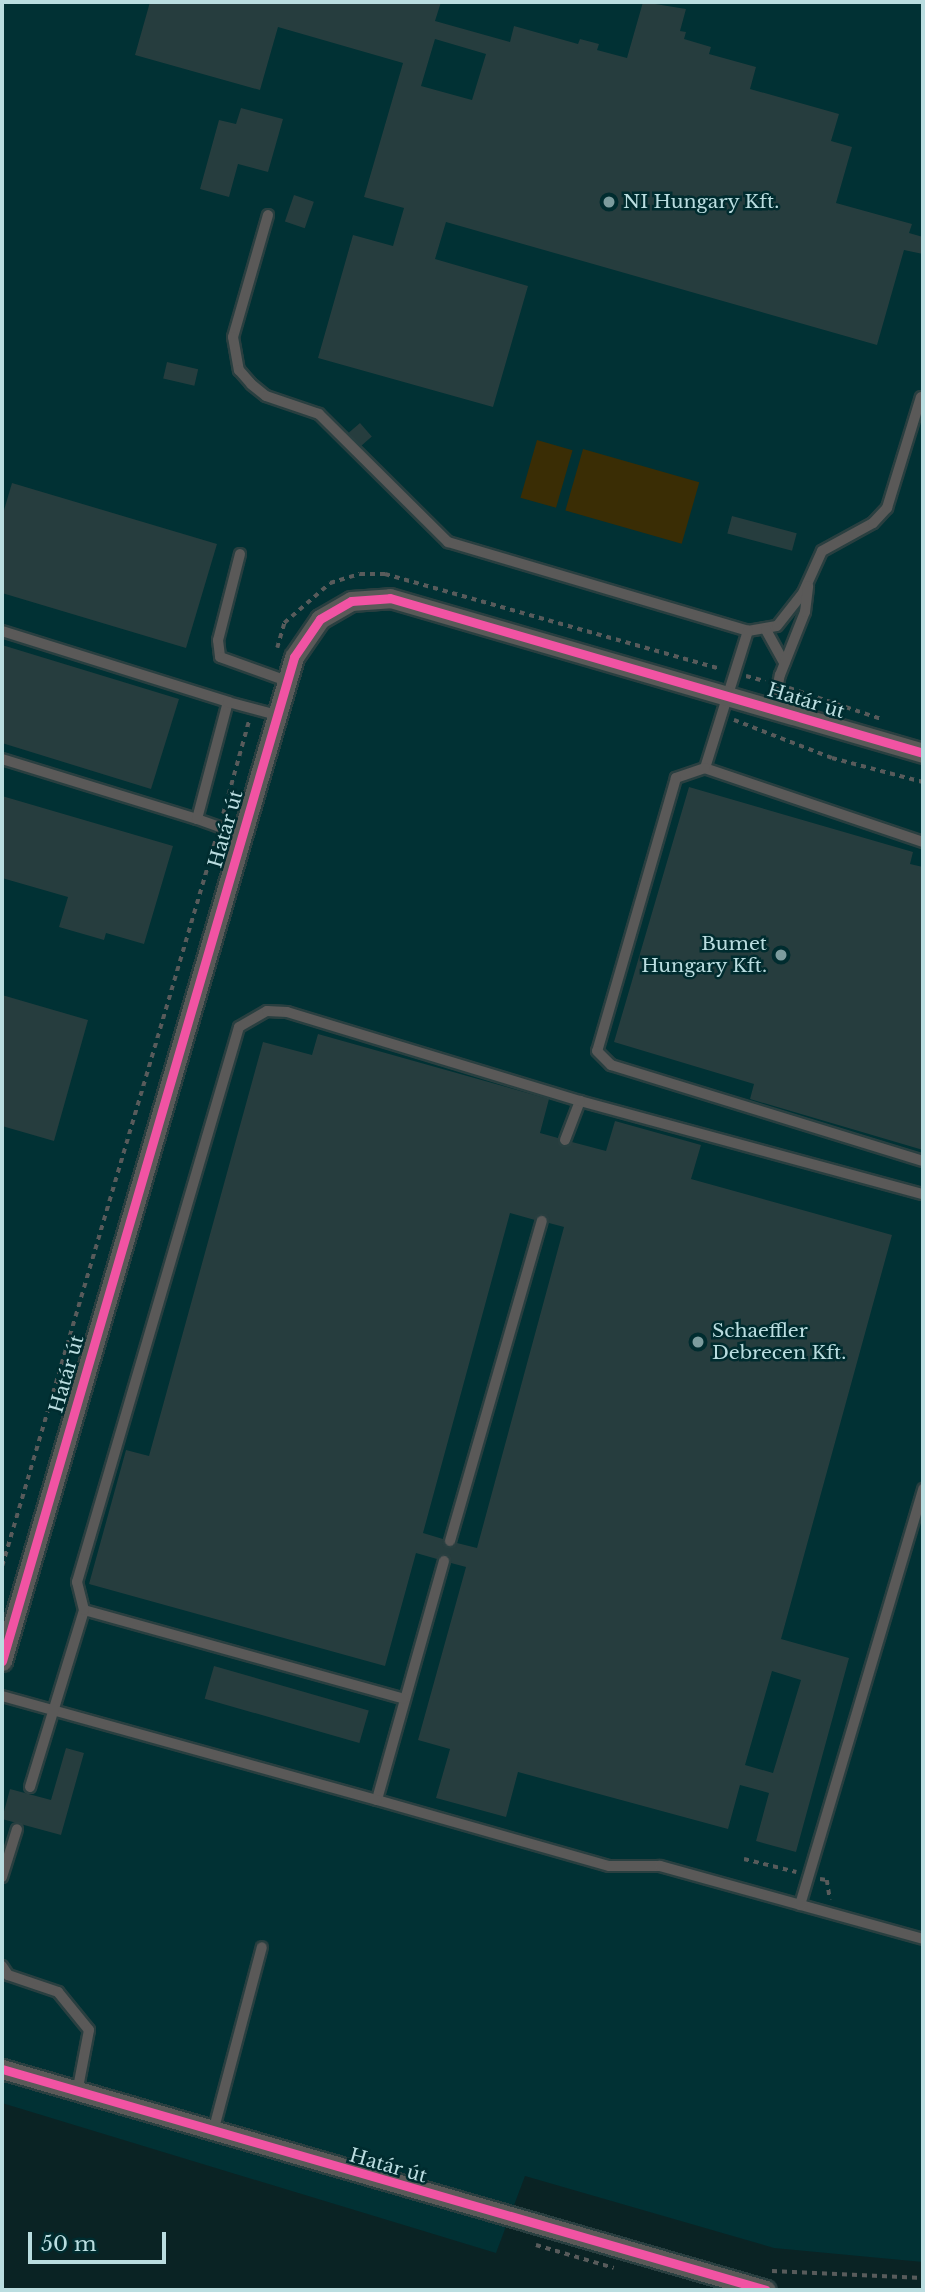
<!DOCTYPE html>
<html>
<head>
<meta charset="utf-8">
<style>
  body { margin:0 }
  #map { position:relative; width:925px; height:2292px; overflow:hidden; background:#0a2324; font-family:"Libre Baskerville",serif }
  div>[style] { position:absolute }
  .built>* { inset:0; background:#013134 }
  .green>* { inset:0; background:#3a2d05; transform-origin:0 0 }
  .building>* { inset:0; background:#263d3e; transform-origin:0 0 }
  .path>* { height:3.5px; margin-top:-1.75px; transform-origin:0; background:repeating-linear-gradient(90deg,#585b5b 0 5px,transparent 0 10px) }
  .roads { filter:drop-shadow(2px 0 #293f40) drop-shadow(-2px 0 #293f40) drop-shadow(0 2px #293f40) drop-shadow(0 -2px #293f40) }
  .service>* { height:10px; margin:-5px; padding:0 5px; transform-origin:5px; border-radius:5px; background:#5a5958 }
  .minor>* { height:19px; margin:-9.5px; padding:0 9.5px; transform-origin:9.5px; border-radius:9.5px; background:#5a5958 }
  .cycleway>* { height:9px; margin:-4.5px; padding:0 4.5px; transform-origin:4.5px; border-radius:4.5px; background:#f153a3 }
  .dots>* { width:19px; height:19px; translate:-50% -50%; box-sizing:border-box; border:4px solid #002c2f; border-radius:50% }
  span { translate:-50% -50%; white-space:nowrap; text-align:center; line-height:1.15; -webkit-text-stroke:5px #002c2f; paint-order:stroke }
  .poi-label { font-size:19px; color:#badde0 }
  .left { translate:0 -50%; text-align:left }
  .right { translate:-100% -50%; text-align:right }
  .street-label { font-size:19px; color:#badde0 }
  .frame { position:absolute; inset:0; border:4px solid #badde0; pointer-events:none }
  .scale { position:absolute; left:28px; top:2232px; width:138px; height:32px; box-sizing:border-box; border:4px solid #badde0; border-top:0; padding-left:9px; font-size:21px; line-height:24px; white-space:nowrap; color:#badde0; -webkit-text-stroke:5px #002c2f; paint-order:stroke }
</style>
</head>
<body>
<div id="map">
  <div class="built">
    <div style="clip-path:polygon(2px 2px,923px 2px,923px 2262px,774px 2248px,525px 2176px,496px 2253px,2px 2103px)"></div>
  </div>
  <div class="green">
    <div style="left:537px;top:440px;width:37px;height:60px;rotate:16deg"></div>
    <div style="left:583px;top:449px;width:121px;height:64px;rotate:16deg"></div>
  </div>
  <div class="building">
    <div style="clip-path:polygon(evenodd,150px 2px,441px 2px,435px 21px,510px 42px,514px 26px,578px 44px,580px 39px,599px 44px,597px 50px,627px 58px,643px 2px,686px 9px,680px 31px,686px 32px,684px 39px,711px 47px,709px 54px,756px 67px,750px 89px,839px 114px,831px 141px,852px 147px,836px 203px,912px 224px,909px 233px,923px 237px,923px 254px,904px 250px,877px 345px,446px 222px,435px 259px,528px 286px,493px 407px,318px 358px,353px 235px,393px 246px,404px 208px,364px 197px,403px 63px,278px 27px,260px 90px,135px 55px,150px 2px,435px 39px,486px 54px,472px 100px,421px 86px,435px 39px)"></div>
    <div style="clip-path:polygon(241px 108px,283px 119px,268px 172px,238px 164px,229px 197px,200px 189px,219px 120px,236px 124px)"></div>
    <div style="left:294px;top:195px;width:21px;height:28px;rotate:19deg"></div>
    <div style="left:167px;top:362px;width:32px;height:17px;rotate:13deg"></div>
    <div style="left:360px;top:423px;width:18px;height:15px;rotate:49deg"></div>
    <div style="clip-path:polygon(12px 483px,217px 544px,186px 648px,2px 593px,2px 517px)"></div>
    <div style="left:732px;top:516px;width:67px;height:18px;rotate:15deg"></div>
    <div style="clip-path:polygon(2px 645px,179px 699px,151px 789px,2px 743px)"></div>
    <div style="clip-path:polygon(689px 787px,913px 852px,910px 864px,923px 867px,923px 1150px,750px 1099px,754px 1084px,614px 1042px)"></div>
    <div style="clip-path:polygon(2px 796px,173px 846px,144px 944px,106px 933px,104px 940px,59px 927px,68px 897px,2px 878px)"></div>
    <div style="clip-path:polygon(2px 995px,88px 1020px,54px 1141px,2px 1126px)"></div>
    <div style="clip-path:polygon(evenodd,318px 1034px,549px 1099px,540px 1133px,558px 1138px,563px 1147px,572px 1142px,606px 1151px,615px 1121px,701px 1145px,691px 1179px,892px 1235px,781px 1639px,849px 1658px,796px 1852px,756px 1841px,769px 1793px,740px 1785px,728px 1829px,518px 1772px,506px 1817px,436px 1798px,450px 1749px,418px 1740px,466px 1567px,451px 1563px,447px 1554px,437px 1559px,416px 1553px,385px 1666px,89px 1584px,126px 1450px,149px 1456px,263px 1042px,312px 1055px,318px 1034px,510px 1213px,535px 1220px,543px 1214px,549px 1223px,564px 1227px,477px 1548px,457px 1543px,449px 1548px,443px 1539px,423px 1533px,510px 1213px,318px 1034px,772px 1671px,801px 1680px,773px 1773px,745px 1765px,772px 1671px)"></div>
    <div style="left:214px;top:1666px;width:161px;height:34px;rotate:16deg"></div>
    <div style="clip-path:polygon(66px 1748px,84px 1753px,61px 1835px,2px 1819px,10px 1789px,51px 1800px)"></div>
  </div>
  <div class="path">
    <div style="left:277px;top:648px;width:26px;rotate:-74deg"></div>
    <div style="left:284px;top:623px;width:61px;rotate:-41deg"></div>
    <div style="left:330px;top:583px;width:31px;rotate:-17deg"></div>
    <div style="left:360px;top:574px;width:25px"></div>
    <div style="left:385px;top:574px;width:349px;rotate:15.8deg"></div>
    <div style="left:746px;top:676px;width:20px;rotate:15deg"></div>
    <div style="left:789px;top:688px;width:97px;rotate:18.6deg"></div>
    <div style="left:734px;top:720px;width:105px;rotate:21.2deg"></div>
    <div style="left:832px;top:758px;width:94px;rotate:14.8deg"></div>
    <div style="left:223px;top:814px;width:98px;rotate:-74.5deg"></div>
    <div style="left:2px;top:1566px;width:759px;rotate:-73.62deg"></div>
    <div style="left:744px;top:1859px;width:54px;rotate:14deg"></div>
    <div style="left:820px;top:1879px;width:7px;rotate:8deg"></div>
    <div style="left:827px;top:1880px;width:20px;rotate:81deg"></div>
    <div style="left:536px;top:2245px;width:81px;rotate:16.4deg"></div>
    <div style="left:772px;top:2271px;width:151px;rotate:2.7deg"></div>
  </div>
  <div class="roads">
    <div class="service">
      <div style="left:268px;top:215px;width:127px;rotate:106deg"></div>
      <div style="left:233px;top:337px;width:34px;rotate:80deg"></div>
      <div style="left:239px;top:370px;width:18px;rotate:49deg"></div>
      <div style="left:251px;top:384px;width:19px;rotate:39deg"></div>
      <div style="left:266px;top:396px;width:56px;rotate:18.8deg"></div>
      <div style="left:319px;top:414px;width:182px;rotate:44.8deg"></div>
      <div style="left:448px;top:542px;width:313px;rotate:16.5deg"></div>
      <div style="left:748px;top:631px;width:29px;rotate:-10deg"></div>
      <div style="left:777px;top:626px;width:42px;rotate:-51.8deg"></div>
      <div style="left:803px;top:593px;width:46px;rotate:-65.7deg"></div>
      <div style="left:822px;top:551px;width:58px;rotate:-28.8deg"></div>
      <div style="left:873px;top:523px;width:21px;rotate:-47deg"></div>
      <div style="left:887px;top:508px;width:116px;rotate:-73deg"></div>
      <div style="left:240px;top:554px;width:89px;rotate:104.3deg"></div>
      <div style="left:218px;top:640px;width:17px;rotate:83deg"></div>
      <div style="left:220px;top:657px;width:71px;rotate:19.7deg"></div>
      <div style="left:766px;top:630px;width:38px;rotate:61deg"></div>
      <div style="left:2px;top:631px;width:237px;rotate:17.4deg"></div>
      <div style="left:773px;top:710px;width:36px;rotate:-79deg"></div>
      <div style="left:780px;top:675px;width:68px;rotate:-68.4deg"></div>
      <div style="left:805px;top:612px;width:26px;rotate:-83deg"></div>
      <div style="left:2px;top:759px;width:204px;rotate:17.1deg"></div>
      <div style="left:705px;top:768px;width:144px;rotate:-72.6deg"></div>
      <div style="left:242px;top:835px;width:48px;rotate:-160.4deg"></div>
      <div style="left:197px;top:819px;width:121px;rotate:-75.2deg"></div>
      <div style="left:228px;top:702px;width:51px;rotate:14.9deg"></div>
      <div style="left:923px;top:842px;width:230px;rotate:-161.3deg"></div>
      <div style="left:705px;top:768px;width:31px;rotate:161deg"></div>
      <div style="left:676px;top:778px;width:284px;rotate:106.1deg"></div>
      <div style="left:597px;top:1051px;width:20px;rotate:45deg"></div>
      <div style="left:611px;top:1065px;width:326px;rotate:17.1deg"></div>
      <div style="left:565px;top:1140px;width:42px;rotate:-69deg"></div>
      <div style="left:580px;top:1101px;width:355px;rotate:15.2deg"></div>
      <div style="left:450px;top:1541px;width:333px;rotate:-74deg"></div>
      <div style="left:444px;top:1561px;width:248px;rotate:105.7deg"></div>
      <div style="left:377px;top:1800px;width:241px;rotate:15.9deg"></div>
      <div style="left:609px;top:1866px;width:51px"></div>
      <div style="left:660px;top:1866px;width:273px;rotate:15.5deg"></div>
      <div style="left:84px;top:1610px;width:332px;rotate:15.5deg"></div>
      <div style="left:2px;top:1696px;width:389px;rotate:15.5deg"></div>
      <div style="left:30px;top:1787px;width:185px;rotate:-73deg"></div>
      <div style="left:84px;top:1610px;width:29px;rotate:-104deg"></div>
      <div style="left:77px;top:1582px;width:578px;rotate:-73.73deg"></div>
      <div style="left:239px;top:1027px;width:32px;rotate:-30deg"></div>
      <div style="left:267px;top:1011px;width:20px;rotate:3deg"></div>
      <div style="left:287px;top:1012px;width:306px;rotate:16.9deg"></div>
      <div style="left:2px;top:1877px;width:50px;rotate:-72.6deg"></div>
      <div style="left:800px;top:1905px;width:434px;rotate:-73.5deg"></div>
      <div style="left:2px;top:1966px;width:11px;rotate:56deg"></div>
      <div style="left:8px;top:1975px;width:53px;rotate:18.8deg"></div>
      <div style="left:58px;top:1992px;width:49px;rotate:50.8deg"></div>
      <div style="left:89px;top:2030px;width:64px;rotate:100.8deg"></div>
      <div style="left:213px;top:2132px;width:191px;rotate:-75.2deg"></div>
    </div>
    <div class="minor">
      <div style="left:2px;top:1661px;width:1046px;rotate:-73.78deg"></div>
      <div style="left:294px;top:657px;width:46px;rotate:-55.6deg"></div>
      <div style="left:320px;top:619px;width:36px;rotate:-30deg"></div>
      <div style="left:351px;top:601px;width:39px;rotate:-4deg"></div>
      <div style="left:390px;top:598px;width:555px;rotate:16.21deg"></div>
      <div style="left:2px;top:2069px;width:795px;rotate:16.13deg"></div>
    </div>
  </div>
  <div class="cycleway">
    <div style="left:2px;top:1661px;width:1046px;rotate:-73.78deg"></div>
    <div style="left:294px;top:657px;width:46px;rotate:-55.6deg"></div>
    <div style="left:320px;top:619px;width:36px;rotate:-30deg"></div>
    <div style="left:351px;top:601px;width:39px;rotate:-4deg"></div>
    <div style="left:390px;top:598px;width:555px;rotate:16.21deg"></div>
    <div style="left:2px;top:2069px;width:795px;rotate:16.13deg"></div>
  </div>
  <div class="dots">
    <div style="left:609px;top:202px;background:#7c9c9e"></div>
    <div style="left:781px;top:955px;background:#7c9c9e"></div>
    <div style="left:698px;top:1342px;background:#7c9c9e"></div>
  </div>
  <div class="poi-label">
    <span class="left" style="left:623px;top:202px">NI Hungary Kft.</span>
    <span class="right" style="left:767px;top:955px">Bumet<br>Hungary Kft.</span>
    <span class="left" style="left:712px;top:1342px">Schaeffler<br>Debrecen Kft.</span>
  </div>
  <div class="street-label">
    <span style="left:806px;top:701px;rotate:17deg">Határ út</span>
    <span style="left:226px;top:829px;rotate:-74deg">Határ út</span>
    <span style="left:67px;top:1374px;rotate:-74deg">Határ út</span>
    <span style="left:388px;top:2166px;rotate:16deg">Határ út</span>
  </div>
  <div class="frame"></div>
  <div class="scale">50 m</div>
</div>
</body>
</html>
